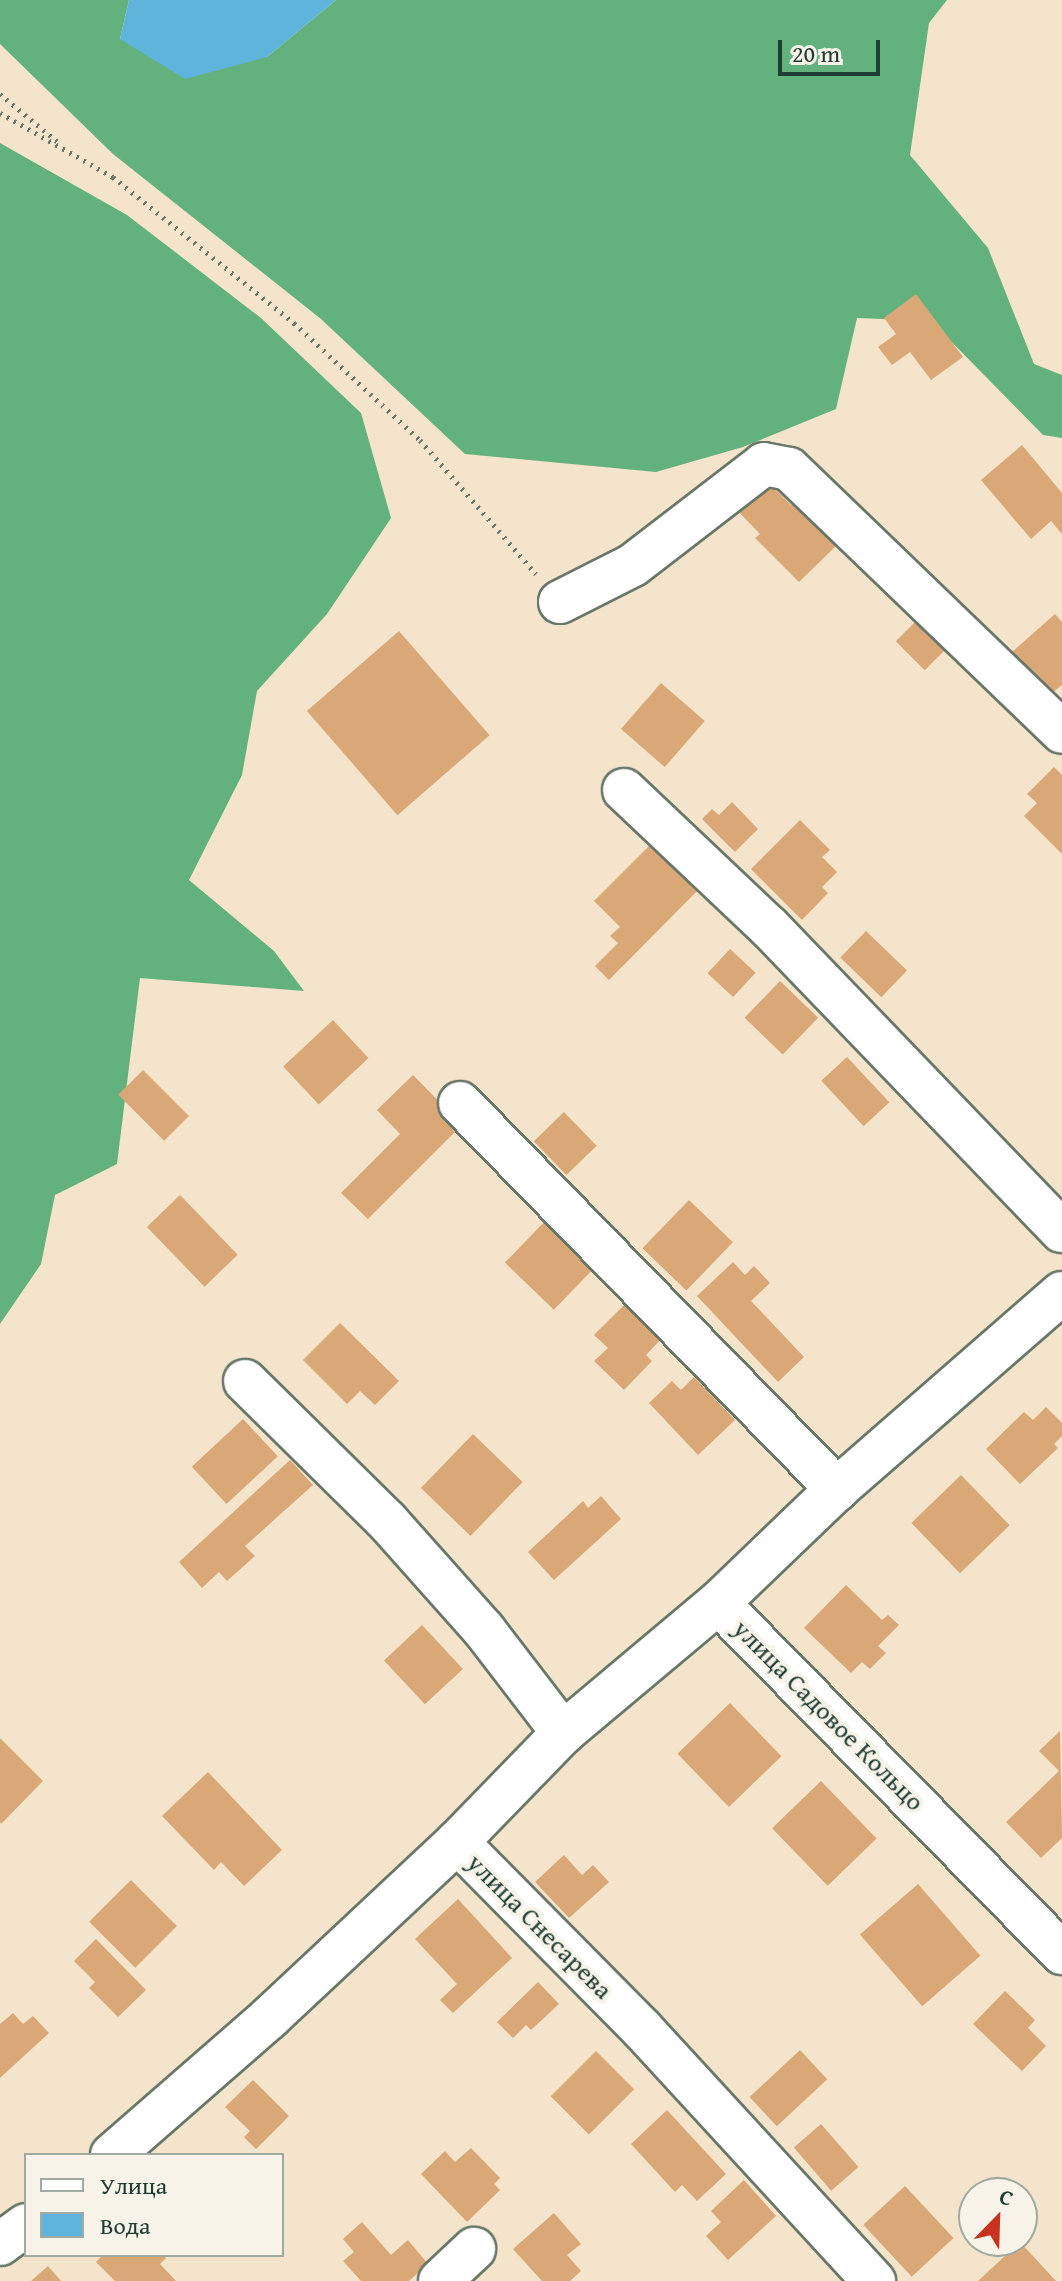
<!DOCTYPE html>
<html>
<head>
<meta charset="utf-8">
<style>
  body { margin:0 }
  #map { position:relative; width:1062px; height:2281px; overflow:hidden; background:#f3e4cb; font-family:"Gentium Book Plus",serif }
  div>[style] { position:absolute }
  .forest>* { inset:0; background:#63b27d }
  .water>* { inset:0; background:#5eb4da }
  .building>* { inset:0; background:#daa777; transform-origin:0 0 }
  .path>* { height:5px; margin-top:-2.5px; transform-origin:0; background:repeating-linear-gradient(90deg,#697769 0 2px,transparent 0 8px) }
  .roads { filter:drop-shadow(2px 0 #697769) drop-shadow(-2px 0 #697769) drop-shadow(0 2px #697769) drop-shadow(0 -2px #697769) }
  .minor>* { height:42px; margin:-21px; padding:0 21px; transform-origin:21px; border-radius:21px; background:#fff }
  span { translate:-50% -50%; white-space:nowrap; text-align:center; line-height:1.15; -webkit-text-stroke:8px #f7f3e8; paint-order:stroke }
  .street-label { font-size:26px; color:#1f3d34 }
  .legend { position:absolute; left:24px; top:2153px; width:260px; height:104px; box-sizing:border-box; background:#f7f3e8; border:2px solid #a1aaa0; margin:0; padding:10px 14px; list-style:none; font-size:24px; color:#1f3d34 }
  .legend li { display:flex; align-items:center; gap:16px; height:40px }
  .legend b { width:40px; border:2px solid #a1aaa0 }
  .north { position:absolute; left:958px; top:2177px; width:80px; height:80px; box-sizing:border-box; background:#f7f3e8; border:2px solid #a1aaa0; border-radius:50%; rotate:23deg; font-size:22px; font-weight:700; line-height:32px; text-align:center; color:#1f3d34 }
  .north::after { content:''; display:block; margin:auto; width:28px; height:36px; background:#c8321e; clip-path:polygon(50% 0,100% 100%,50% 72%,0 100%) }
  .scale { position:absolute; left:778px; top:40px; width:102px; height:36px; box-sizing:border-box; border:4px solid #1f3d34; border-top:0; padding-left:10px; font-size:24px; line-height:28px; white-space:nowrap; color:#1f3d34; -webkit-text-stroke:6px #f7f3e8; paint-order:stroke }
</style>
</head>
<body>
<div id="map">
  <div class="forest">
    <div style="clip-path:polygon(0 0,129px 0,120px 39px,267px 57px,336px 0,947px 0,929px 23px,910px 155px,988px 248px,1034px 364px,1062px 375px,1062px 438px,1043px 435px,931px 321px,857px 318px,836px 409px,743px 447px,656px 472px,465px 454px,321px 319px,113px 154px,0 44px)"></div>
    <div style="clip-path:polygon(0 143px,127px 215px,261px 318px,361px 413px,391px 518px,327px 614px,257px 691px,242px 775px,189px 880px,274px 951px,304px 991px,140px 978px,117px 1164px,55px 1195px,41px 1264px,0 1324px)"></div>
  </div>
  <div class="water">
    <div style="clip-path:polygon(129px 0,336px 0,267px 57px,185px 79px,120px 39px)"></div>
  </div>
  <div class="building">
    <div style="clip-path:polygon(916px 294px,963px 357px,931px 380px,910px 352px,892px 365px,878px 347px,896px 334px,884px 318px)"></div>
    <div style="clip-path:polygon(1022px 445px,1062px 493px,1062px 534px,1051px 521px,1031px 539px,981px 480px)"></div>
    <div style="clip-path:polygon(767px 481px,791px 505px,795px 500px,839px 543px,799px 582px,755px 538px,760px 534px,737px 510px)"></div>
    <div style="clip-path:polygon(1055px 614px,1062px 622px,1062px 685px,1051px 694px,1012px 652px)"></div>
    <div style="left:917px;top:620px;width:41px;height:30px;rotate:45deg"></div>
    <div style="left:399px;top:631px;width:138px;height:122px;rotate:49deg"></div>
    <div style="left:661px;top:683px;width:58px;height:61px;rotate:41deg"></div>
    <div style="clip-path:polygon(1054px 767px,1062px 775px,1062px 854px,1024px 816px,1037px 803px,1027px 794px)"></div>
    <div style="clip-path:polygon(732px 802px,758px 829px,735px 852px,702px 819px,712px 809px,719px 815px)"></div>
    <div style="clip-path:polygon(800px 820px,830px 850px,822px 857px,837px 872px,822px 887px,828px 893px,802px 920px,751px 869px)"></div>
    <div style="clip-path:polygon(655px 840px,701px 887px,609px 980px,595px 966px,618px 943px,610px 936px,620px 927px,594px 901px)"></div>
    <div style="left:866px;top:931px;width:57px;height:37px;rotate:44deg"></div>
    <div style="left:730px;top:949px;width:35px;height:33px;rotate:43deg"></div>
    <div style="left:780px;top:981px;width:53px;height:51px;rotate:44deg"></div>
    <div style="left:333px;top:1020px;width:52px;height:68px;rotate:47deg"></div>
    <div style="left:847px;top:1057px;width:62px;height:35px;rotate:47deg"></div>
    <div style="left:143px;top:1070px;width:65px;height:35px;rotate:45deg"></div>
    <div style="clip-path:polygon(413px 1075px,462px 1125px,368px 1219px,341px 1193px,400px 1134px,377px 1110px)"></div>
    <div style="left:564px;top:1112px;width:47px;height:42px;rotate:46deg"></div>
    <div style="left:180px;top:1195px;width:83px;height:46px;rotate:46deg"></div>
    <div style="left:689px;top:1200px;width:61px;height:67px;rotate:44deg"></div>
    <div style="left:548px;top:1218px;width:68px;height:62px;rotate:44deg"></div>
    <div style="clip-path:polygon(733px 1262px,745px 1275px,754px 1266px,770px 1283px,751px 1301px,804px 1357px,778px 1382px,697px 1296px)"></div>
    <div style="clip-path:polygon(626px 1303px,662px 1338px,646px 1355px,652px 1361px,624px 1390px,594px 1361px,608px 1348px,594px 1335px)"></div>
    <div style="clip-path:polygon(340px 1323px,399px 1381px,375px 1405px,360px 1391px,347px 1404px,303px 1360px)"></div>
    <div style="clip-path:polygon(694px 1377px,735px 1420px,698px 1455px,649px 1403px,672px 1381px,681px 1390px)"></div>
    <div style="clip-path:polygon(1046px 1407px,1062px 1423px,1062px 1436px,1054px 1444px,1058px 1448px,1020px 1484px,986px 1449px,1024px 1412px,1033px 1420px)"></div>
    <div style="left:243px;top:1419px;width:51px;height:70px;rotate:47deg"></div>
    <div style="left:473px;top:1434px;width:69px;height:75px;rotate:44deg"></div>
    <div style="clip-path:polygon(290px 1460px,313px 1485px,245px 1546px,255px 1556px,227px 1581px,219px 1572px,202px 1588px,179px 1562px)"></div>
    <div style="left:961px;top:1475px;width:70px;height:69px;rotate:46deg"></div>
    <div style="clip-path:polygon(601px 1496px,621px 1519px,554px 1580px,528px 1552px,583px 1501px,588px 1508px)"></div>
    <div style="clip-path:polygon(846px 1585px,882px 1620px,888px 1615px,899px 1625px,878px 1646px,886px 1653px,870px 1669px,862px 1662px,851px 1673px,804px 1628px)"></div>
    <div style="left:422px;top:1625px;width:60px;height:52px;rotate:47deg"></div>
    <div style="left:730px;top:1703px;width:74px;height:73px;rotate:46deg"></div>
    <div style="clip-path:polygon(1060px 1731px,1062px 1838px,1041px 1858px,1006px 1822px,1059px 1771px,1039px 1751px)"></div>
    <div style="clip-path:polygon(0 1738px,43px 1781px,1px 1824px,0 1822px)"></div>
    <div style="clip-path:polygon(208px 1772px,282px 1850px,244px 1886px,221px 1862px,214px 1870px,162px 1816px)"></div>
    <div style="left:821px;top:1781px;width:80px;height:68px;rotate:46deg"></div>
    <div style="clip-path:polygon(564px 1855px,582px 1875px,593px 1865px,609px 1882px,569px 1918px,535px 1882px)"></div>
    <div style="left:131px;top:1880px;width:65px;height:59px;rotate:45deg"></div>
    <div style="left:918px;top:1884px;width:95px;height:77px;rotate:49deg"></div>
    <div style="clip-path:polygon(458px 1899px,512px 1958px,453px 2013px,440px 2000px,457px 1984px,415px 1939px)"></div>
    <div style="clip-path:polygon(96px 1939px,146px 1990px,118px 2017px,89px 1988px,95px 1982px,74px 1961px)"></div>
    <div style="clip-path:polygon(538px 1982px,559px 2004px,531px 2030px,526px 2025px,513px 2038px,497px 2022px)"></div>
    <div style="clip-path:polygon(1005px 1991px,1035px 2020px,1028px 2028px,1046px 2046px,1022px 2071px,973px 2024px)"></div>
    <div style="clip-path:polygon(13px 2013px,23px 2024px,33px 2016px,49px 2033px,0 2078px,0 2024px)"></div>
    <div style="left:800px;top:2050px;width:40px;height:69px;rotate:47deg"></div>
    <div style="left:596px;top:2051px;width:54px;height:64px;rotate:45deg"></div>
    <div style="clip-path:polygon(253px 2080px,289px 2116px,256px 2149px,244px 2137px,250px 2131px,225px 2107px)"></div>
    <div style="clip-path:polygon(667px 2110px,726px 2174px,697px 2201px,682px 2185px,675px 2192px,631px 2144px)"></div>
    <div style="left:821px;top:2124px;width:57px;height:36px;rotate:49deg"></div>
    <div style="clip-path:polygon(471px 2148px,500px 2178px,494px 2184px,500px 2190px,467px 2222px,421px 2174px,445px 2151px,455px 2162px)"></div>
    <div style="clip-path:polygon(744px 2180px,776px 2216px,728px 2260px,706px 2236px,721px 2222px,711px 2211px)"></div>
    <div style="left:905px;top:2186px;width:71px;height:57px;rotate:47deg"></div>
    <div style="clip-path:polygon(554px 2213px,581px 2244px,567px 2255px,581px 2271px,570px 2281px,542px 2281px,513px 2249px)"></div>
    <div style="clip-path:polygon(362px 2222px,391px 2255px,408px 2240px,428px 2264px,409px 2281px,361px 2281px,343px 2261px,354px 2252px,343px 2239px)"></div>
    <div style="clip-path:polygon(1020px 2242px,1056px 2281px,978px 2281px)"></div>
    <div style="clip-path:polygon(103px 2255px,163px 2255px,166px 2258px,160px 2264px,176px 2281px,115px 2281px,96px 2262px)"></div>
    <div style="clip-path:polygon(48px 2266px,61px 2281px,31px 2281px)"></div>
  </div>
  <div class="path">
    <div style="left:0;top:94px;width:75px;rotate:39.6deg"></div>
    <div style="left:0;top:113px;width:130px;rotate:29.5deg"></div>
    <div style="left:113px;top:177px;width:233px;rotate:38.9deg"></div>
    <div style="left:294px;top:323px;width:172px;rotate:42.9deg"></div>
    <div style="left:420px;top:440px;width:177px;rotate:49.1deg"></div>
  </div>
  <div class="roads">
    <div class="minor">
      <div style="left:560px;top:602px;width:82px;rotate:-26.9deg"></div>
      <div style="left:633px;top:565px;width:165px;rotate:-37.6deg"></div>
      <div style="left:764px;top:464px;width:25px;rotate:11deg"></div>
      <div style="left:789px;top:469px;width:379px;rotate:43.9deg"></div>
      <div style="left:624px;top:790px;width:199px;rotate:43.4deg"></div>
      <div style="left:769px;top:927px;width:422px;rotate:46.1deg"></div>
      <div style="left:460px;top:1103px;width:540px;rotate:45.68deg"></div>
      <div style="left:245px;top:1381px;width:199px;rotate:44.6deg"></div>
      <div style="left:387px;top:1521px;width:146px;rotate:48.3deg"></div>
      <div style="left:484px;top:1630px;width:130px;rotate:52.5deg"></div>
      <div style="left:718px;top:1603px;width:491px;rotate:45.5deg"></div>
      <div style="left:457px;top:1842px;width:263px;rotate:45.3deg"></div>
      <div style="left:642px;top:2029px;width:343px;rotate:47.4deg"></div>
      <div style="left:112px;top:2155px;width:208px;rotate:-41.1deg"></div>
      <div style="left:269px;top:2018px;width:258px;rotate:-43.1deg"></div>
      <div style="left:457px;top:1842px;width:152px;rotate:-45.8deg"></div>
      <div style="left:563px;top:1733px;width:202px;rotate:-40deg"></div>
      <div style="left:718px;top:1603px;width:165px;rotate:-43.8deg"></div>
      <div style="left:837px;top:1489px;width:298px;rotate:-41.1deg"></div>
      <div style="left:0;top:2244px;width:32px;rotate:-36deg"></div>
      <div style="left:440px;top:2281px;width:47px;rotate:-43.3deg"></div>
    </div>
  </div>
  <div class="street-label">
    <span style="left:829px;top:1715px;rotate:45deg">улица Садовое Кольцо</span>
    <span style="left:540px;top:1926px;rotate:45deg">улица Снесарева</span>
  </div>
  <ul class="legend">
  <li><b style="height:10px;background:#fff"></b>Улица</li>
  <li><b style="height:22px;background:#5eb4da"></b>Вода</li>
  </ul>
  <div class="north">С</div>
  <div class="scale">20 m</div>
</div>
</body>
</html>
